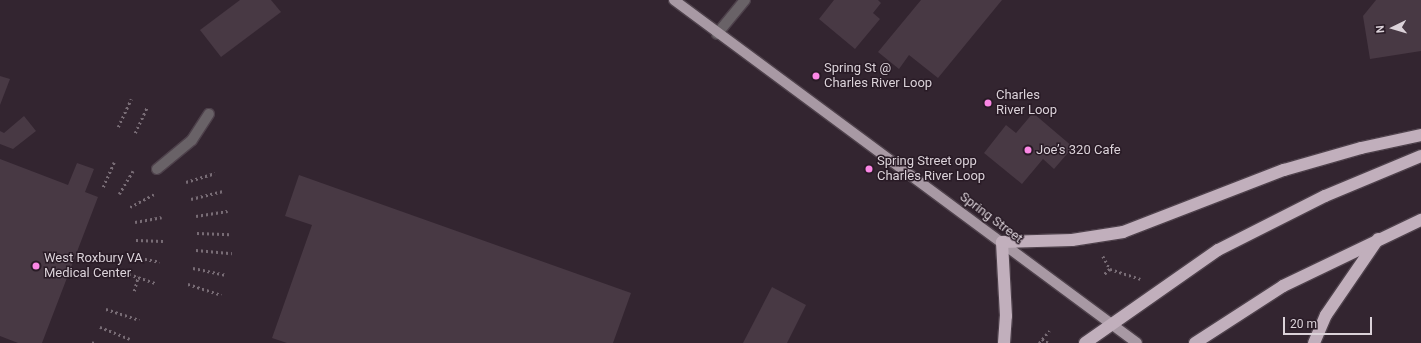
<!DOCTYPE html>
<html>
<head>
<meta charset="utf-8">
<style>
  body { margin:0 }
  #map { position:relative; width:1421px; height:343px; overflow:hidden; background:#332530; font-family:Roboto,sans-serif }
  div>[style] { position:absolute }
  .building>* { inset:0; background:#483944 }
  .path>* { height:2.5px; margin-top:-1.25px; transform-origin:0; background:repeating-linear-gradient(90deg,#786c75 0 2px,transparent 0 5px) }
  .roads { filter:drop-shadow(1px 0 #4e414b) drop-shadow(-1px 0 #4e414b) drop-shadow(0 1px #4e414b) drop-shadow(0 -1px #4e414b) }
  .minor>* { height:10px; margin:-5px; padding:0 5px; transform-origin:5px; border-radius:5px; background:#696267 }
  .major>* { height:10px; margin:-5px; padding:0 5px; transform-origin:5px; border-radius:5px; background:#a899a4 }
  .highway>* { height:12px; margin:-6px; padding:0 6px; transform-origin:6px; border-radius:6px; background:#c1afbc }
  .dots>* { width:11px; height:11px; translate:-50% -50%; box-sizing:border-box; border:2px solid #291b26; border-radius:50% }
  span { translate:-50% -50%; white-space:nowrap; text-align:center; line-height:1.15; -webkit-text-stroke:3px #291b26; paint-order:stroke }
  .poi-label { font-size:13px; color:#dbd2d9 }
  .left { translate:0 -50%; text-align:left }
  .street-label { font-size:13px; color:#dbd2d9 }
  .north { position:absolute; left:1373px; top:8px; width:40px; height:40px; -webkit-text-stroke:3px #291b26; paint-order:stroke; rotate:265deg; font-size:11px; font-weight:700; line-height:16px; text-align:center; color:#dbd2d9 }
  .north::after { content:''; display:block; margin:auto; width:14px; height:18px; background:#dbd2d9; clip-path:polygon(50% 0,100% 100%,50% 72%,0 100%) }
  .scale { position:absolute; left:1283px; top:317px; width:89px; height:18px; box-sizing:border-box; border:2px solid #dbd2d9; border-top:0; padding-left:5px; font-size:12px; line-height:14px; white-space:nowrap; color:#dbd2d9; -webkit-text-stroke:3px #291b26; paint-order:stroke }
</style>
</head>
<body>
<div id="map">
  <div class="building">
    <div style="clip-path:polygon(240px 0,271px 0,281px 12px,221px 57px,200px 30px)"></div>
    <div style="clip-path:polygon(834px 0,878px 0,881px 3px,873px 13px,880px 19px,855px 49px,819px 19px)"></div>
    <div style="clip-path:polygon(921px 0,1002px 0,938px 78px,909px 55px,899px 69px,878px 52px)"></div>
    <div style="clip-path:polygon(1376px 0,1421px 0,1421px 51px,1370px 59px,1363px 16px)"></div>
    <div style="clip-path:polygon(0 76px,10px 79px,0 105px)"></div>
    <div style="clip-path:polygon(1033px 113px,1073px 147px,1054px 169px,1043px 159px,1022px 184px,984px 153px,1006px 125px,1016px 133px)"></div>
    <div style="clip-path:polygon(24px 116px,36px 131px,13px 149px,0 144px,0 131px,4px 133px)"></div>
    <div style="clip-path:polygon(0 159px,68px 185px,77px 163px,94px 169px,85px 192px,98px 197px,42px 343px,18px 343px,0 336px)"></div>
    <div style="clip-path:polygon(299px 175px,631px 293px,613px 343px,287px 343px,272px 338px,312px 225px,285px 216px)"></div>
    <div style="clip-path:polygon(772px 287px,806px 305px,787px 343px,743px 343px)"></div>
  </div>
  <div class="path">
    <div style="left:118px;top:127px;width:31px;rotate:-65deg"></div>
    <div style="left:135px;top:133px;width:29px;rotate:-65deg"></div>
    <div style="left:186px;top:182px;width:30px;rotate:-17deg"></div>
    <div style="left:103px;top:187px;width:27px;rotate:-66deg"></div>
    <div style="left:119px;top:194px;width:27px;rotate:-59deg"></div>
    <div style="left:191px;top:199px;width:32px;rotate:-14deg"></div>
    <div style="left:130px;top:207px;width:27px;rotate:-28deg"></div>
    <div style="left:196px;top:216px;width:32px;rotate:-9deg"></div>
    <div style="left:135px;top:222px;width:27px;rotate:-10deg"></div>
    <div style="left:197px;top:233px;width:33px;rotate:2deg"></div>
    <div style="left:136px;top:240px;width:27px;rotate:2deg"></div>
    <div style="left:196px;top:250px;width:36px;rotate:5deg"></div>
    <div style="left:1103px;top:256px;width:15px;rotate:62deg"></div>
    <div style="left:1110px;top:269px;width:8px;rotate:135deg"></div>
    <div style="left:135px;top:257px;width:25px;rotate:11deg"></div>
    <div style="left:193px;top:268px;width:34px;rotate:12deg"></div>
    <div style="left:1110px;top:269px;width:32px;rotate:18deg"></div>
    <div style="left:129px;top:274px;width:28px;rotate:19deg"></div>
    <div style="left:188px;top:284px;width:35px;rotate:18deg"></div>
    <div style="left:134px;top:291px;width:15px;rotate:-74deg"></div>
    <div style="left:106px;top:309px;width:35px;rotate:18deg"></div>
    <div style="left:100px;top:327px;width:32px;rotate:22deg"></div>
    <div style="left:1042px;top:339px;width:8px;rotate:30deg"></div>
    <div style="left:92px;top:342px;width:2px;rotate:27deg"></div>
    <div style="left:1039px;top:343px;width:16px;rotate:-50deg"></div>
  </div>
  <div class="roads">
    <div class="minor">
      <div style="left:717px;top:34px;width:44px;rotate:-50.5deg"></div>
      <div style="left:157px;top:169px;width:45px;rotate:-39.6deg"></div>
      <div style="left:192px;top:140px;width:31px;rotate:-57deg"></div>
    </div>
    <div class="major">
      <div style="left:674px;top:0;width:576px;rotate:36.53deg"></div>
    </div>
    <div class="highway">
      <div style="left:1004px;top:343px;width:27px;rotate:-86deg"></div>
      <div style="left:1006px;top:316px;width:74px;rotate:-93.1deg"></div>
      <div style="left:1002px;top:242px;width:70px;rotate:-1.6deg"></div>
      <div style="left:1072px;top:240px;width:52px;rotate:-8.9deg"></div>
      <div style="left:1123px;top:232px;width:173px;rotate:-21.1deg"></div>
      <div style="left:1284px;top:170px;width:80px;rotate:-15.9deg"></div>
      <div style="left:1361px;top:148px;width:61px;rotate:-12.2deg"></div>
      <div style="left:1085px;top:343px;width:162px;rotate:-35deg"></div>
      <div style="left:1218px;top:250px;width:120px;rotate:-26.8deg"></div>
      <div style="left:1325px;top:196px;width:104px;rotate:-22.6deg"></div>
      <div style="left:1195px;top:343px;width:105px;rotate:-32.9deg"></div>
      <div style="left:1283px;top:286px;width:153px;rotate:-25.6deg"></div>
      <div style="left:1314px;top:343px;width:30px;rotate:-67deg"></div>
      <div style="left:1326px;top:315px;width:92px;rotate:-55.6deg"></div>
    </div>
  </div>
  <div class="dots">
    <div style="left:816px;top:76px;background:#fb87e5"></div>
    <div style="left:988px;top:103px;background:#fb87e5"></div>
    <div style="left:1028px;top:150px;background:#fb87e5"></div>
    <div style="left:869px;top:169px;background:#fb87e5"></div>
    <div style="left:36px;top:266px;background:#fb87e5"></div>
  </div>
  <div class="poi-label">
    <span class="left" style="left:824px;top:76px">Spring St @<br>Charles River Loop</span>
    <span class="left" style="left:996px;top:103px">Charles<br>River Loop</span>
    <span class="left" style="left:1036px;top:150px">Joe’s 320 Cafe</span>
    <span class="left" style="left:877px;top:169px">Spring Street opp<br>Charles River Loop</span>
    <span class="left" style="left:44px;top:266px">West Roxbury VA<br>Medical Center</span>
  </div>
  <div class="street-label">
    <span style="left:991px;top:218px;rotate:37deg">Spring Street</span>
  </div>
  <div class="north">N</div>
  <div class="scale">20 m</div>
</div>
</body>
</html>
